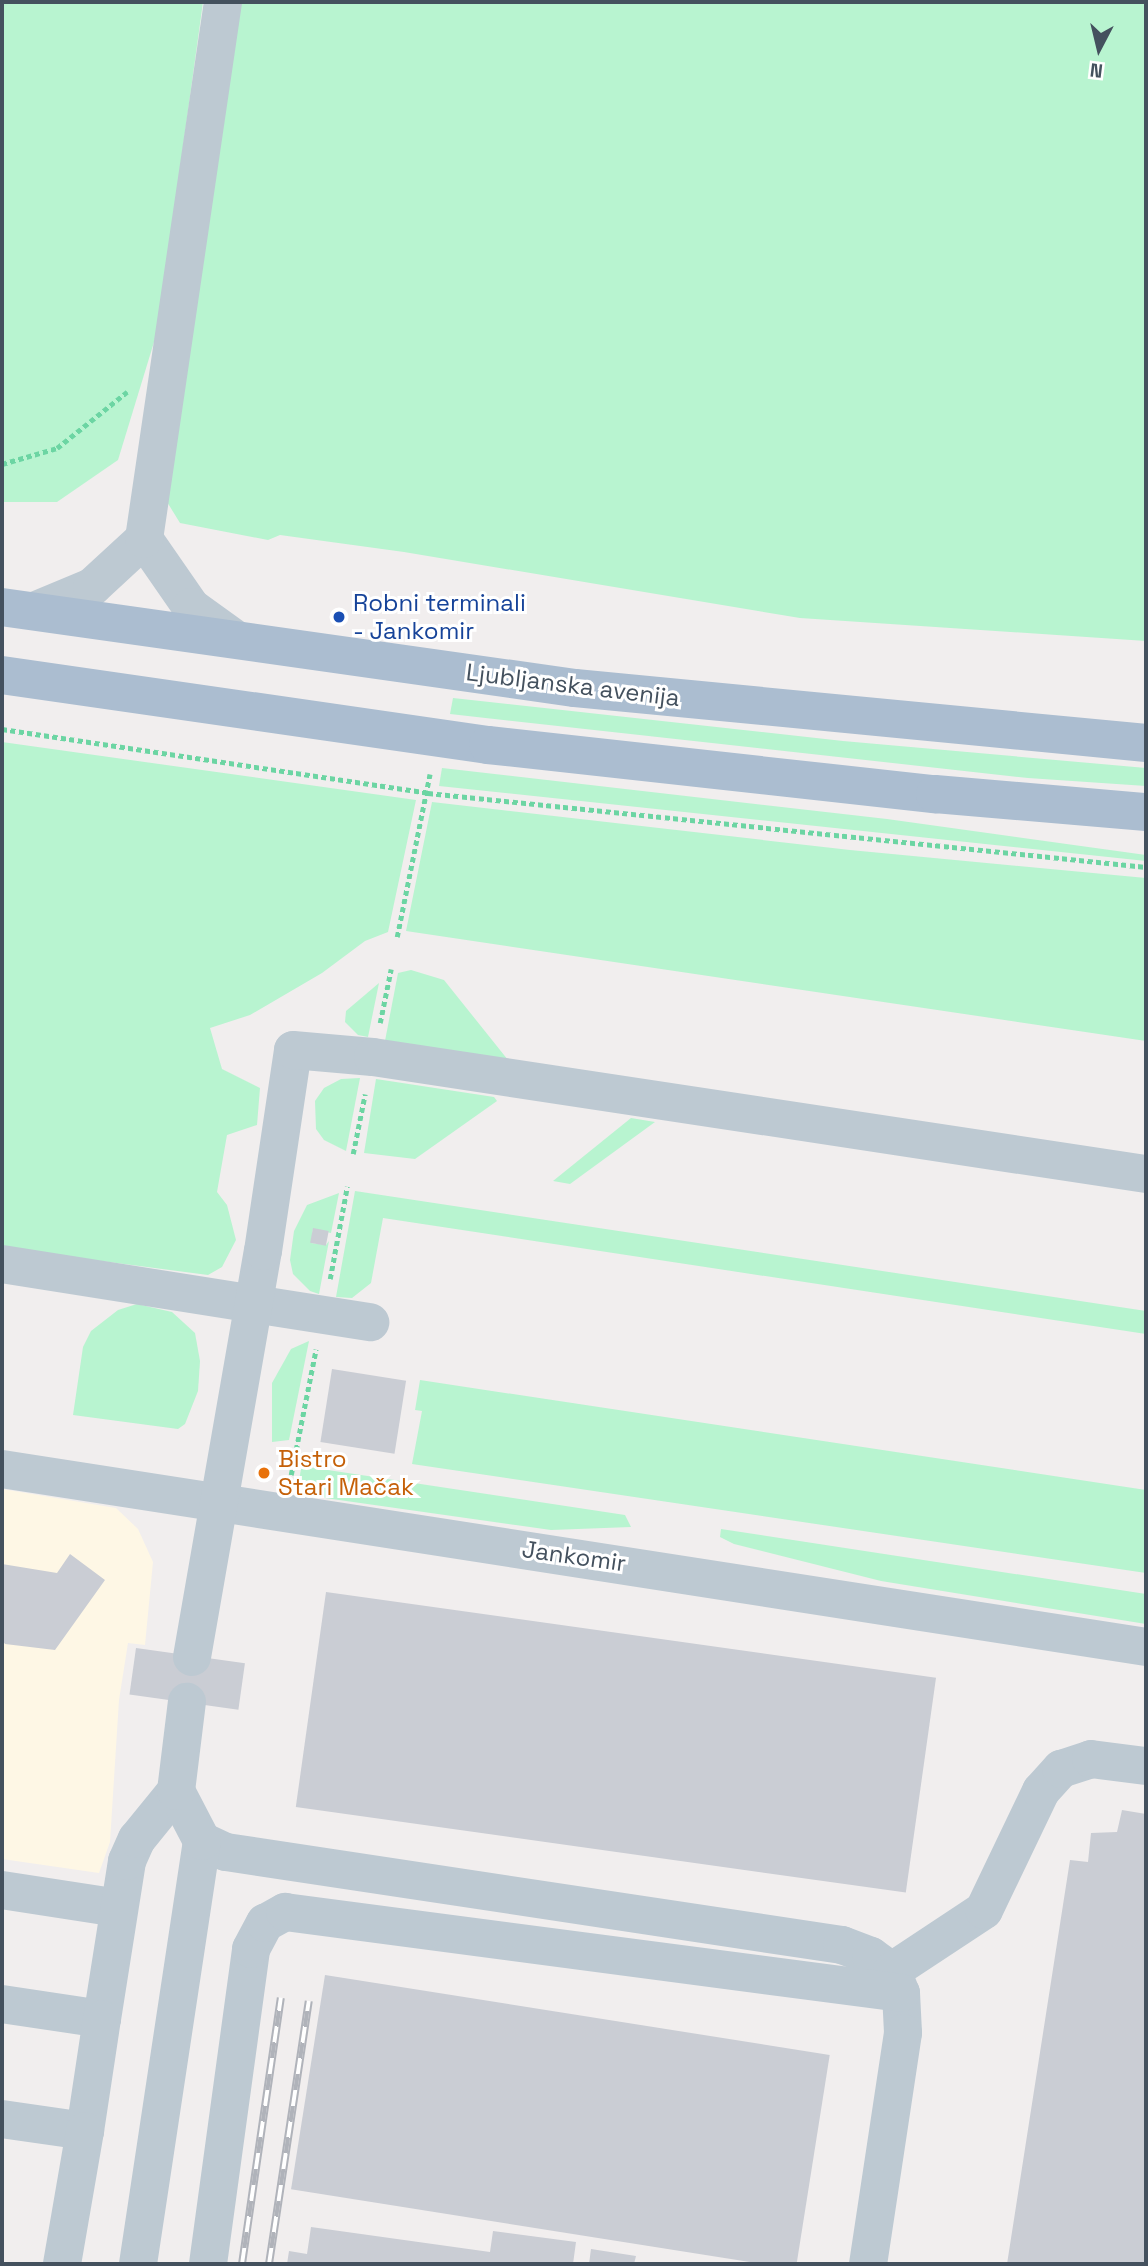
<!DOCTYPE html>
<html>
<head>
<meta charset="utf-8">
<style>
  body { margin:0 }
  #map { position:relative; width:1148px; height:2266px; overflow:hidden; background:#f1eeee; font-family:"Space Grotesk",sans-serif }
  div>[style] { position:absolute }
  .commercial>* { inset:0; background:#fef7e5 }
  .green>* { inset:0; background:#b8f4d0 }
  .building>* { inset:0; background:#cacdd4; transform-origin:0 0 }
  .path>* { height:4.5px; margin-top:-2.25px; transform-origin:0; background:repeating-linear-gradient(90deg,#6cd5a3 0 5px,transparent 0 8.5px) }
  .minor>* { height:38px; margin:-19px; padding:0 19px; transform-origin:19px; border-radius:19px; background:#bdc9d2 }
  .major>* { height:38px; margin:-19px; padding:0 19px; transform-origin:19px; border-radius:19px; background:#abbdd0 }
  .rail>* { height:8px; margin-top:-4px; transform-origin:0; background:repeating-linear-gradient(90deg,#fff 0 16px,#b0b3ba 0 32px); box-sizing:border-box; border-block:2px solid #b0b3ba }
  .dots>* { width:19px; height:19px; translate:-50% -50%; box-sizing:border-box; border:4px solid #fff; border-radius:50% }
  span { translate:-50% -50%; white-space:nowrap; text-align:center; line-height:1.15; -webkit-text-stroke:6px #fff; paint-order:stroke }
  .transit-label { font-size:24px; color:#164399 }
  .left { translate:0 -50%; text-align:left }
  .street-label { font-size:24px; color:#44515e }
  .food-label { font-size:24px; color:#c56008 }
  .frame { position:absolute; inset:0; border:4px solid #44515e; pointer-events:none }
  .north { position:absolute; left:1064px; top:14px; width:70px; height:70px; -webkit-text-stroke:5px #fff; paint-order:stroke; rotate:187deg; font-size:19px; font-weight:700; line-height:28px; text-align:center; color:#44515e }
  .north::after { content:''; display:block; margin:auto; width:24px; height:32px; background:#44515e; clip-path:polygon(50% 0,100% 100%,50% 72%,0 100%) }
</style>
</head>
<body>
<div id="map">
  <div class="commercial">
    <div style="clip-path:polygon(2px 1489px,116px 1508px,138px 1529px,153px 1562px,145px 1645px,128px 1643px,119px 1700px,110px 1842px,99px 1873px,2px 1859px)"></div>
  </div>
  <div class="green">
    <div style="clip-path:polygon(2px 2px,203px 2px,158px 329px,118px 460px,57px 502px,2px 502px)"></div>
    <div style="clip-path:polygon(236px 2px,1146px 2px,1146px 641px,800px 618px,404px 552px,280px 535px,268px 540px,180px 523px,164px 497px)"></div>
    <div style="clip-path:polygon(453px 698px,843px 741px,1146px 768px,1146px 786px,1028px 778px,450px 714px)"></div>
    <div style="clip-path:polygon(2px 742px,416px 800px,388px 932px,365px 941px,322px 973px,250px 1015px,210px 1028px,222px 1069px,260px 1088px,257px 1125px,227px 1135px,217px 1192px,227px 1205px,236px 1240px,222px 1267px,208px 1275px,2px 1248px)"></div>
    <div style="clip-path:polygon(442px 768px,887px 819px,1146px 855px,1146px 861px,439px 786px)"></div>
    <div style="clip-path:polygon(432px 802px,850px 850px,1146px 878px,1146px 1041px,406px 931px)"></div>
    <div style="clip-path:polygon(411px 970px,444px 980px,508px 1060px,385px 1041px,398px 973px)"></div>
    <div style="clip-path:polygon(379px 983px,368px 1037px,358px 1035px,345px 1022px,346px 1011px)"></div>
    <div style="clip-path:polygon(360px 1078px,346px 1151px,324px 1140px,316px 1129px,315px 1101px,324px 1088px,341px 1079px)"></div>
    <div style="clip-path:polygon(376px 1079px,494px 1097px,497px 1101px,415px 1159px,364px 1153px)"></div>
    <div style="clip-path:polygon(631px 1118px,655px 1122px,570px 1184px,553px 1181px)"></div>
    <div style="clip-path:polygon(355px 1191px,1146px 1311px,1146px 1334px,383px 1218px,371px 1283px,352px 1298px,336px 1297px)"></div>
    <div style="clip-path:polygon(339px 1193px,331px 1233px,313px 1229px,311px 1243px,326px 1245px,329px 1241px,319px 1294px,310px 1291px,293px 1274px,290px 1260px,294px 1231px,307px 1205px)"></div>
    <div style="clip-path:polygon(137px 1304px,172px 1312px,195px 1333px,200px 1361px,198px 1391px,185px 1424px,178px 1429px,73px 1415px,83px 1347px,91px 1331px,118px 1310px)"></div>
    <div style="clip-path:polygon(309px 1341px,289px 1440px,272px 1442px,272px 1383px,291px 1349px)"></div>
    <div style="clip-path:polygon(420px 1380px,1146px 1490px,1146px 1573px,412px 1464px,422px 1411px,415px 1410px)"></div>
    <div style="clip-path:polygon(308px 1467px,625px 1515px,631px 1527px,551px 1530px,325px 1498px,299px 1481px,301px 1469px)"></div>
    <div style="clip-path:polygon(721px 1529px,1146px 1594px,1146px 1624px,881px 1581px,734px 1544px,720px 1537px)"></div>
  </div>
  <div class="building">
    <div style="left:313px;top:1228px;width:16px;height:15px;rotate:11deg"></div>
    <div style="left:332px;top:1369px;width:75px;height:74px;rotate:9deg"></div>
    <div style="clip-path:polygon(70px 1554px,105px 1580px,55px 1650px,5px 1644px,2px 1640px,2px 1564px,57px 1573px)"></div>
    <div style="left:326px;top:1592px;width:616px;height:217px;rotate:8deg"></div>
    <div style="left:136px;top:1648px;width:110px;height:47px;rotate:8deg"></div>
    <div style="clip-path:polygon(1122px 1810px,1146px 1814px,1146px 2264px,1007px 2264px,1070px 1860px,1088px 1862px,1091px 1833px,1117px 1832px)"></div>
    <div style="left:325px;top:1975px;width:511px;height:217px;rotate:9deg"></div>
    <div style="clip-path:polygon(311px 2227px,490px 2252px,493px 2231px,576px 2242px,573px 2264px,287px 2264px,289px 2251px,307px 2254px)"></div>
    <div style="clip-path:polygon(591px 2249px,636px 2256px,634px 2264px,589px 2264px)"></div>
  </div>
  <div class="path">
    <div style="left:2px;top:464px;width:57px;rotate:-16.2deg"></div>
    <div style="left:57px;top:448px;width:90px;rotate:-38.7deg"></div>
    <div style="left:2px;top:729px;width:431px;rotate:8.5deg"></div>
    <div style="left:428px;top:793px;width:722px;rotate:5.88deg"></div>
    <div style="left:397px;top:937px;width:166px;rotate:-78.6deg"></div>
    <div style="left:380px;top:1023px;width:55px;rotate:-78.5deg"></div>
    <div style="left:353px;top:1154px;width:61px;rotate:-78.7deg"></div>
    <div style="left:330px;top:1279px;width:94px;rotate:-79.5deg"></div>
    <div style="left:291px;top:1475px;width:128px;rotate:-78.8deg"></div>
  </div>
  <div class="minor">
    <div style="left:144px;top:539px;width:83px;rotate:55.3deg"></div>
    <div style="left:191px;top:607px;width:54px;rotate:36deg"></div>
    <div style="left:34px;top:611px;width:63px;rotate:-22.5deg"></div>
    <div style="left:92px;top:587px;width:71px;rotate:-42.7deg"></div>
    <div style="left:144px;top:539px;width:543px;rotate:-81.63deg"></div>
    <div style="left:2px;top:1264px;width:373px;rotate:9deg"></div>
    <div style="left:2px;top:1469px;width:1158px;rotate:8.84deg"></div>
    <div style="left:192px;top:1657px;width:412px;rotate:-80.1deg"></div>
    <div style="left:263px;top:1251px;width:203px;rotate:-81.5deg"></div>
    <div style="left:293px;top:1050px;width:80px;rotate:5deg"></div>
    <div style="left:373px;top:1057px;width:782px;rotate:8.61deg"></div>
    <div style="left:202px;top:1841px;width:26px;rotate:25deg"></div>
    <div style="left:226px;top:1852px;width:623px;rotate:8.59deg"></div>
    <div style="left:842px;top:1945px;width:31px;rotate:21deg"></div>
    <div style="left:871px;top:1956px;width:26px;rotate:36deg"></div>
    <div style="left:892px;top:1971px;width:24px;rotate:68deg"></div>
    <div style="left:901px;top:1993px;width:40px;rotate:87.1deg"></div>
    <div style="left:903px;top:2033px;width:234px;rotate:98.6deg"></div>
    <div style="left:2px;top:1890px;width:117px;rotate:8.8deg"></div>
    <div style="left:892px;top:1971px;width:110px;rotate:-33.5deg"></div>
    <div style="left:984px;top:1910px;width:132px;rotate:-64.4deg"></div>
    <div style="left:1041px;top:1791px;width:30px;rotate:-48deg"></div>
    <div style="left:1061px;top:1769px;width:32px;rotate:-18deg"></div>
    <div style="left:1091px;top:1759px;width:55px;rotate:7.3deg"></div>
    <div style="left:2px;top:2004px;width:101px;rotate:8.5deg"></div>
    <div style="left:102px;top:2019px;width:160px;rotate:-81deg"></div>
    <div style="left:127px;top:1861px;width:24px;rotate:-66deg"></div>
    <div style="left:137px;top:1839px;width:62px;rotate:-50.9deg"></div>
    <div style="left:2px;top:2119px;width:84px;rotate:8.2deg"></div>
    <div style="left:85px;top:2131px;width:113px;rotate:-81.4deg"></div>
    <div style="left:62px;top:2264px;width:135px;rotate:-80.2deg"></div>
    <div style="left:138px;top:2264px;width:428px;rotate:-81.4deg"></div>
    <div style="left:202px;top:1841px;width:56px;rotate:-117.5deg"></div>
    <div style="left:176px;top:1791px;width:90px;rotate:-83deg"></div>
    <div style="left:208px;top:2264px;width:318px;rotate:-82.2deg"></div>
    <div style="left:251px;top:1949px;width:30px;rotate:-62deg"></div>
    <div style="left:265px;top:1923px;width:23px;rotate:-29deg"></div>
    <div style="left:285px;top:1912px;width:621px;rotate:7.49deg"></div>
  </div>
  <div class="major">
    <div style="left:2px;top:607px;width:579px;rotate:8.05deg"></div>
    <div style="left:575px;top:688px;width:574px;rotate:5.5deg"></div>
    <div style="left:2px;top:675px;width:491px;rotate:8.2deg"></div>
    <div style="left:488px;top:745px;width:450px;rotate:6.3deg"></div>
    <div style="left:935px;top:794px;width:212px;rotate:4.9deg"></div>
  </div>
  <div class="rail">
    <div style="left:242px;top:2264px;width:269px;rotate:-81.7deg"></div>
    <div style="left:269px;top:2264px;width:266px;rotate:-81.4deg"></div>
  </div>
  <div class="dots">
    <div style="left:339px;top:617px;background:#1a4fb4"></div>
    <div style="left:264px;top:1473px;background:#e8710a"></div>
  </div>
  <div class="transit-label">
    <span class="left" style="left:353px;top:617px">Robni terminali<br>- Jankomir</span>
  </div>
  <div class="street-label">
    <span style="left:573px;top:685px;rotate:7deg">Ljubljanska avenija</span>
    <span style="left:574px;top:1556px;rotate:8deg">Jankomir</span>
  </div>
  <div class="food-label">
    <span class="left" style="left:278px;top:1473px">Bistro<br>Stari Mačak</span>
  </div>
  <div class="frame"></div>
  <div class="north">N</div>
</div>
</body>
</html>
